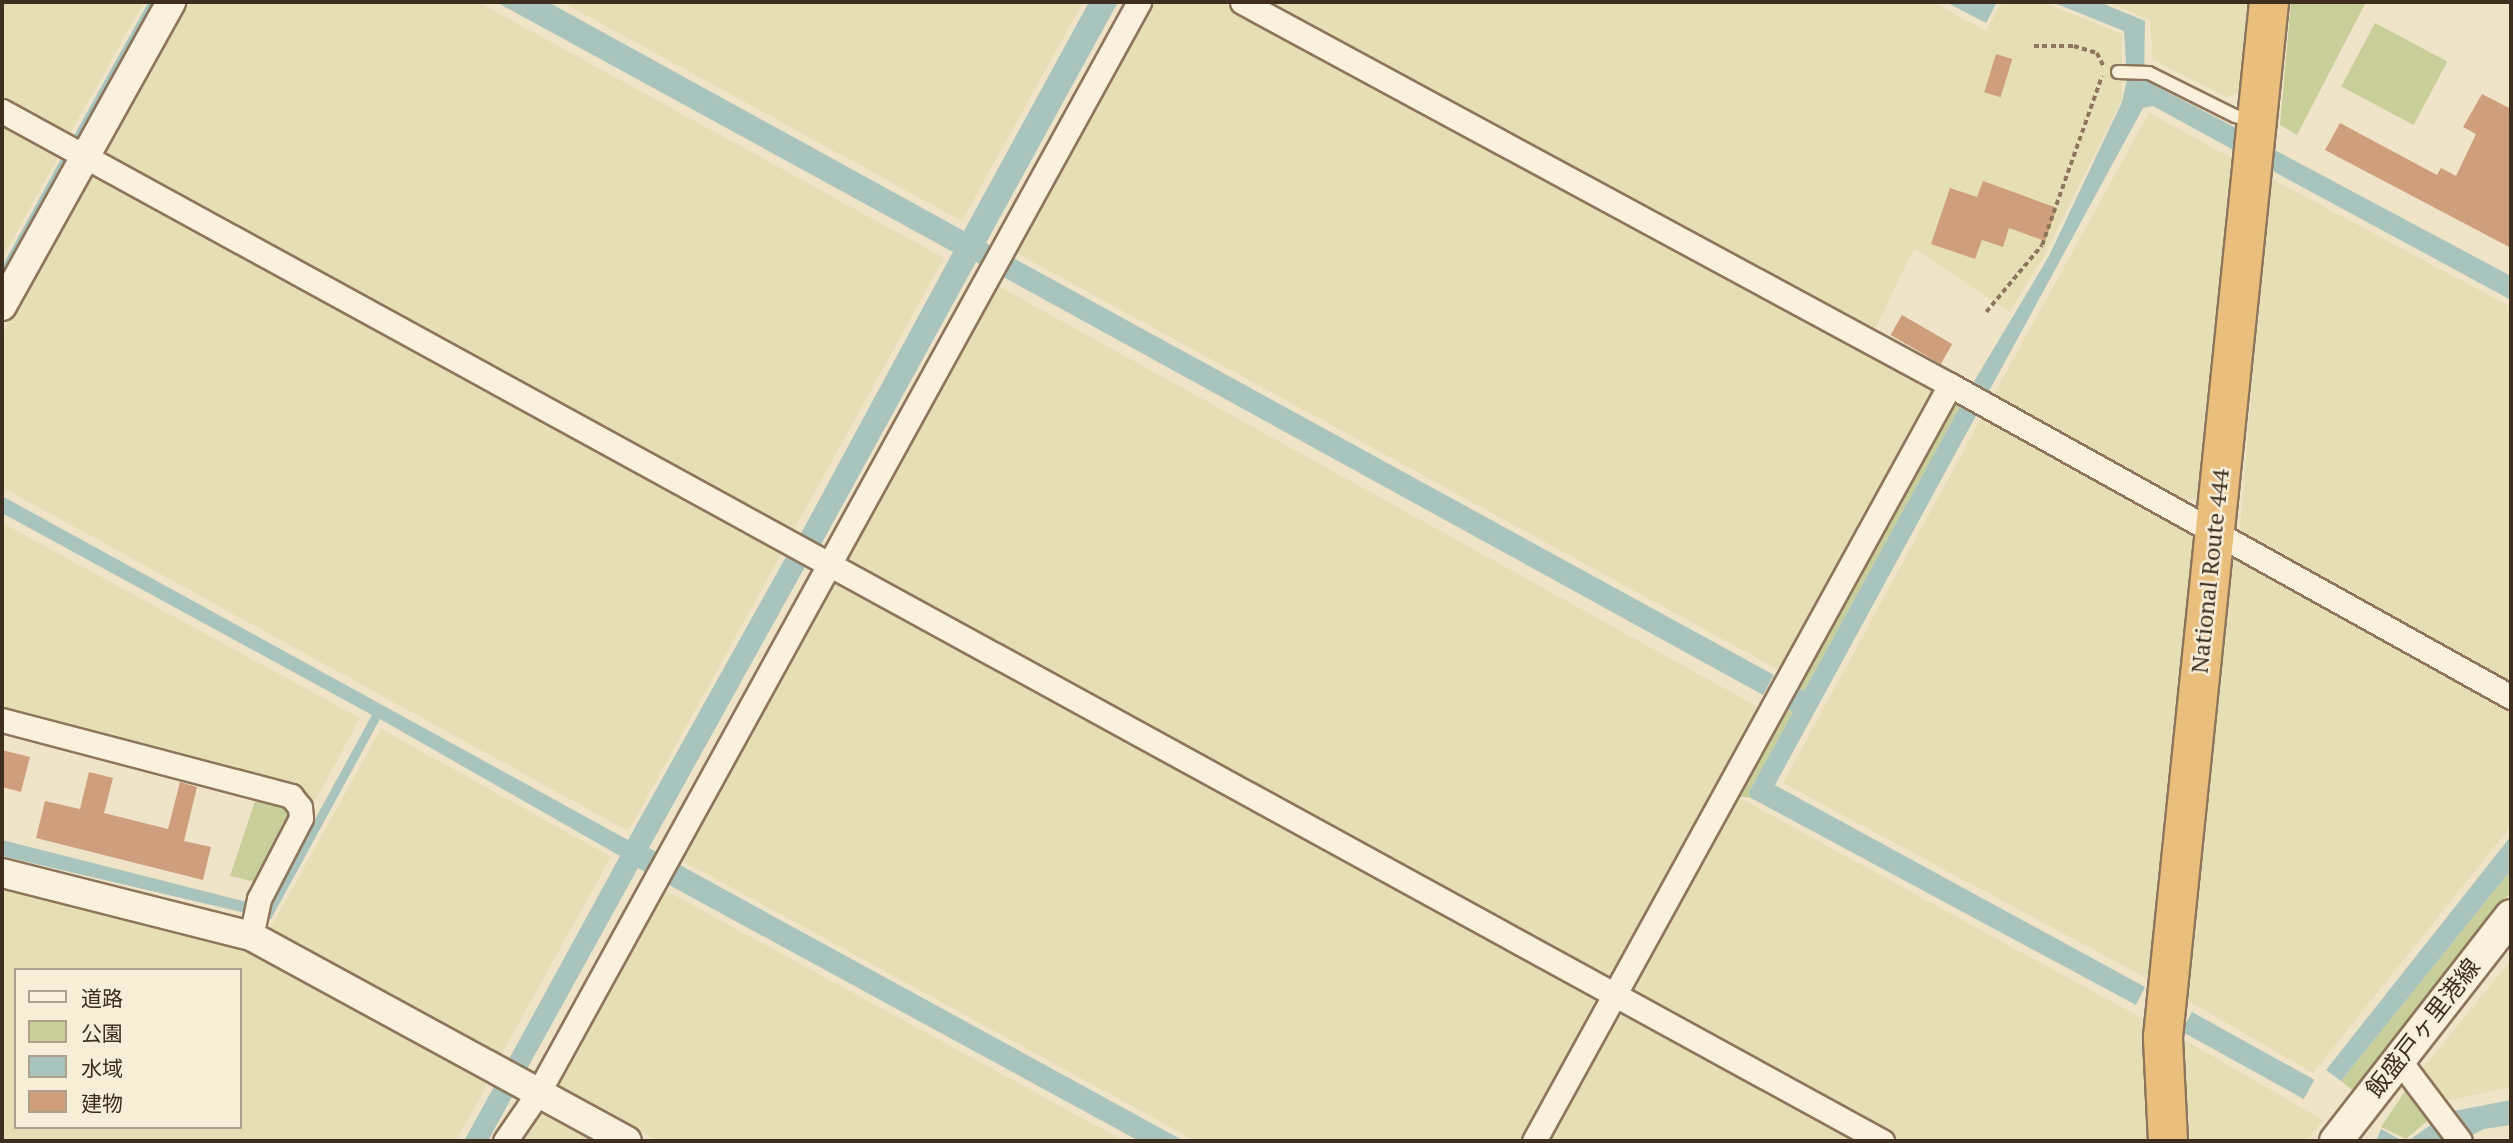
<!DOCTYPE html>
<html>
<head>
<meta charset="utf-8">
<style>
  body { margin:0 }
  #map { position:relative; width:2513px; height:1143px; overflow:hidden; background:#f0e4c8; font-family:"PT Serif","Noto Sans JP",serif }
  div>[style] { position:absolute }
  .farmland>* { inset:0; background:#e6deb5; transform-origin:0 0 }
  .green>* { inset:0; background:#c9cf9b; transform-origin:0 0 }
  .water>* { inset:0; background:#a9c4bc; transform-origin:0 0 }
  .stream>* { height:6px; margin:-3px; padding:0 3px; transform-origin:3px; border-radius:3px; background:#a9c4bc }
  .building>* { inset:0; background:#cf9f7d; transform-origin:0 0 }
  .path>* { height:3.5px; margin-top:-1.75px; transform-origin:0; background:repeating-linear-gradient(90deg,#8d765c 0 5px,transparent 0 8.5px) }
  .roads { filter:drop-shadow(2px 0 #8d765c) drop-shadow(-2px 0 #8d765c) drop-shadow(0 2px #8d765c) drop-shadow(0 -2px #8d765c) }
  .service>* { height:12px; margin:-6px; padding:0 6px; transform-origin:6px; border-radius:6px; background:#faf1dc }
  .minor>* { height:23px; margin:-11.5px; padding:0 11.5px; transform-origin:11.5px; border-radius:11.5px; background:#faf1dc }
  .tertiary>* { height:28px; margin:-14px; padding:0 14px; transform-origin:14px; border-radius:14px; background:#faf1dc }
  .secondary>* { height:32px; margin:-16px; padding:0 16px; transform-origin:16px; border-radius:16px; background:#faf1dc }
  .trunk>* { height:38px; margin:-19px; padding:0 19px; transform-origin:19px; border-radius:19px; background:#eabe7c }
  span { translate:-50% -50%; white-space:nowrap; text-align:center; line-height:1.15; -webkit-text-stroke:5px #f7eed8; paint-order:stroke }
  .street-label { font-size:24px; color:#3d2e20 }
  .frame { position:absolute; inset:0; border:4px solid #3d2e20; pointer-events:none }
  .legend { position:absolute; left:14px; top:968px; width:228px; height:161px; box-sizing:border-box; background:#f7eed8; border:2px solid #ada18e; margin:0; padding:9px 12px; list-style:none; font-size:21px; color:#3d2e20 }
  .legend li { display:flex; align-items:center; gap:14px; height:35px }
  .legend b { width:35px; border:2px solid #ada18e }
</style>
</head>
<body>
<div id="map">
  <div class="farmland">
    <div style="clip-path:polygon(2px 2px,144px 2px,68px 137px,2px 101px)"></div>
    <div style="clip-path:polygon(185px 2px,478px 2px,944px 258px,791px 535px,101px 155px)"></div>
    <div style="clip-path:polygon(562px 2px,1083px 2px,962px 221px)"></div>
    <div style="clip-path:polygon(1150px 2px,1223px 2px,1932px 390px,1779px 670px,1013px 251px)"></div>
    <div style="clip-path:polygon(1259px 2px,1933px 2px,1986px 31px,2002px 2px,2042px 2px,2122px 34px,2122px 99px,2044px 256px,2009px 312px,1914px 248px,1873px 334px)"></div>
    <div style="clip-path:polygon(2107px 2px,2251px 2px,2239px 93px,2227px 97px,2153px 60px,2150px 20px)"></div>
    <div style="clip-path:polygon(2149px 113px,2234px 159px,2201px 499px,2183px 499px,1993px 396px)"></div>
    <div style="clip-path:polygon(2px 120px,61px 152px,2px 258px)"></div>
    <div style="clip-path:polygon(93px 169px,784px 549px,628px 831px,2px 487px,2px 334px)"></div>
    <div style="clip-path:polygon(2270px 178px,2511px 307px,2511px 685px,2239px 538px)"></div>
    <div style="left:995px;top:284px;width:873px;height:317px;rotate:29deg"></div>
    <div style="clip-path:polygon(1983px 415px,2197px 534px,2152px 981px,1783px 783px)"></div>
    <div style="clip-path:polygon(2px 523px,360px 718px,315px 801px,293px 788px,2px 712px)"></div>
    <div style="clip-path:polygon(2229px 552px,2511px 707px,2511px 826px,2313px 1073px,2185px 999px)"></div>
    <div style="clip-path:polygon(834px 578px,1599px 997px,1520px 1141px,1196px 1141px,679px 859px)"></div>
    <div style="left:381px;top:729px;width:263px;height:229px;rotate:29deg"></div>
    <div style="clip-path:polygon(1736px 796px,2145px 1020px,2149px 1141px,1899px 1141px,1627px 992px)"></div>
    <div style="clip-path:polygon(evenodd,2px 889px,251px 951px,489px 1081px,456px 1141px,2px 1141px,2px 889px,16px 970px,240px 970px,240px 1127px,16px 1127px,16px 970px)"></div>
    <div style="clip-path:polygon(663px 889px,1124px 1141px,659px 1141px,556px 1085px)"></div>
    <div style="clip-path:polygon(2511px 960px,2511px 1087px,2440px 1102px,2420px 1072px)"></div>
    <div style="clip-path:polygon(1619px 1007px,1863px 1141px,1545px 1141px)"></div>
    <div style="clip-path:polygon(2181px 1038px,2323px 1120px,2306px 1141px,2191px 1141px)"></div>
    <div style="clip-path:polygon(537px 1106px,601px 1141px,517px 1141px)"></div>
  </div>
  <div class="green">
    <div style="clip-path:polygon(2291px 2px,2366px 2px,2297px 135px,2280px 125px)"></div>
    <div style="left:2375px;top:23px;width:82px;height:72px;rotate:28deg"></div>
    <div style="clip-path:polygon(1952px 401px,1962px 403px,1804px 691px,1793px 685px)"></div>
    <div style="clip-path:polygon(1782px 705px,1793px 712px,1749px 792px,1751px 798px,1736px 796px)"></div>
    <div style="clip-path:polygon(258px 792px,286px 798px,296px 815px,259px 883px,230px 876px)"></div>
    <div style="clip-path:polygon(2511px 870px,2511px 892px,2355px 1092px,2341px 1081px)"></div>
    <div style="clip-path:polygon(2408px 1087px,2432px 1117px,2406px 1139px,2381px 1127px)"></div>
  </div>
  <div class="water">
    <div style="clip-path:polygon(496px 2px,548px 2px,964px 231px,1089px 2px,1118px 2px,986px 243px,1774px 675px,1763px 695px,976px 262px,818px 550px,798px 539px,953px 252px)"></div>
    <div style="clip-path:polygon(1946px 2px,1997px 2px,1986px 23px)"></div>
    <div style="clip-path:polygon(2052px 2px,2099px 2px,2145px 21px,2144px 80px,2242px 131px,2239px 153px,2153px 106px,2143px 108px,1988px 393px,1972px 385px,2049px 256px,2122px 102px,2127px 80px,2124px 31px)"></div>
    <div style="clip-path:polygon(2273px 149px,2511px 276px,2511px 300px,2271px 170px)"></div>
    <div style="clip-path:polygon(1962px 403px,1978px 412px,1775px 785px,2145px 987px,2136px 1005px,1751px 798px,1749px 792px,1793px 712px,1782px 705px,1793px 685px,1804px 691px)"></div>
    <div style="clip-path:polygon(2px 496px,628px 840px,788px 553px,807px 563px,649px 848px,1184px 1141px,1139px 1141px,638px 868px,527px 1069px,509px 1059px,620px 856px,380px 719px,271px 919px,2px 856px,2px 840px,267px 907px,372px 715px,2px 513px)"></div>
    <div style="clip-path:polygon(2511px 836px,2511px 870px,2341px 1081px,2326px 1070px)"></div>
    <div style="left:2192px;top:1012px;width:140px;height:22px;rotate:29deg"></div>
    <div style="clip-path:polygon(496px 1083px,514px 1093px,488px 1141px,464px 1141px)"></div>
    <div style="clip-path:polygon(2511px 1100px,2511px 1125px,2484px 1129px,2460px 1141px,2408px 1141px,2449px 1112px)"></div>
    <div style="clip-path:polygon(2381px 1129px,2403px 1141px,2376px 1141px)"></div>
  </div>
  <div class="stream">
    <div style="left:75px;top:140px;width:158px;rotate:-60.8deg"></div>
    <div style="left:2px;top:273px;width:131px;rotate:-61.3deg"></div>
  </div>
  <div class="building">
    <div style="left:1996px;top:54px;width:17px;height:40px;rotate:17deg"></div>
    <div style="clip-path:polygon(2482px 94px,2511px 109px,2511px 248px,2325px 150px,2340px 123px,2437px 175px,2441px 168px,2456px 176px,2476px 134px,2463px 127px)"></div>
    <div style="clip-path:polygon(1983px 181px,2057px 208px,2045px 241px,2009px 228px,2003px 247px,1982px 240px,1975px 259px,1931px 244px,1950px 188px,1977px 197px)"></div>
    <div style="left:1902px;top:315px;width:58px;height:23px;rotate:30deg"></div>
    <div style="clip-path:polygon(2px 750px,30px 757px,21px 792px,2px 787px)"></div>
    <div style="clip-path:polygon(89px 772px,113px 778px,104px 813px,168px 829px,180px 782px,197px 787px,184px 841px,211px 847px,203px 880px,36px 838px,45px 801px,80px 809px)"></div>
  </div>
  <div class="path">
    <div style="left:2034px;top:46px;width:40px"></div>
    <div style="left:2074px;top:46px;width:24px;rotate:17deg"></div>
    <div style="left:2097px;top:53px;width:16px;rotate:63deg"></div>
    <div style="left:1986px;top:312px;width:87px;rotate:-50.1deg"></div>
    <div style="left:2042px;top:245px;width:179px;rotate:-70.5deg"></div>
  </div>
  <div class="roads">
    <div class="service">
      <div style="left:2118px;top:72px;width:31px;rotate:2deg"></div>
      <div style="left:2149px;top:73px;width:96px;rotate:26.6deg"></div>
      <div style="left:2235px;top:116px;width:20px;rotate:15deg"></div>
    </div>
    <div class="minor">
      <div style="left:1242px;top:2px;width:805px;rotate:28.41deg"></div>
      <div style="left:2px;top:111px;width:2144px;rotate:28.72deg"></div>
      <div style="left:2px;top:720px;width:299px;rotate:14.7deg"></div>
      <div style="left:291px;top:796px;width:14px;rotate:51deg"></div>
      <div style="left:300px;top:807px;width:11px;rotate:85deg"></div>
      <div style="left:301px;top:818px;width:91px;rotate:117.4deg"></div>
      <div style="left:259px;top:899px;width:38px;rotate:102deg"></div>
      <div style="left:2399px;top:1060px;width:101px;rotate:53deg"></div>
      <div style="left:505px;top:1141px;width:58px;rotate:-55.5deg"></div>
      <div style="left:538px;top:1093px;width:1246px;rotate:-61.15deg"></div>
      <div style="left:1534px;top:1141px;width:863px;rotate:-61.18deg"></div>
      <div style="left:1950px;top:385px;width:642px;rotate:29.08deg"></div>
    </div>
    <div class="tertiary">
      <div style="left:2px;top:306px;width:348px;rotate:-60.9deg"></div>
      <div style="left:2px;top:873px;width:257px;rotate:14.2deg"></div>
      <div style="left:251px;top:936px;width:428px;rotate:28.6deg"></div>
    </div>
    <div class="secondary">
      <div style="left:2336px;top:1141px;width:285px;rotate:-52.1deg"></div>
    </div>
    <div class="trunk">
      <div style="left:2168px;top:1141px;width:104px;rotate:-92.8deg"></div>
      <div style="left:2163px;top:1037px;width:1040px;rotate:-84.15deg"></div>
    </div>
  </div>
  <div class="street-label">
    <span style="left:2210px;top:571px;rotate:-84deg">National Route 444</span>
    <span style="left:2423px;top:1028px;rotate:-52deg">飯盛戸ヶ里港線</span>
  </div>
  <div class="frame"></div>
  <ul class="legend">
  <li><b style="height:9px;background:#faf1dc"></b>道路</li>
  <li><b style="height:19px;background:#c9cf9b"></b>公園</li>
  <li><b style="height:19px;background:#a9c4bc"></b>水域</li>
  <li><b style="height:19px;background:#cf9f7d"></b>建物</li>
  </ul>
</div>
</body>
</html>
